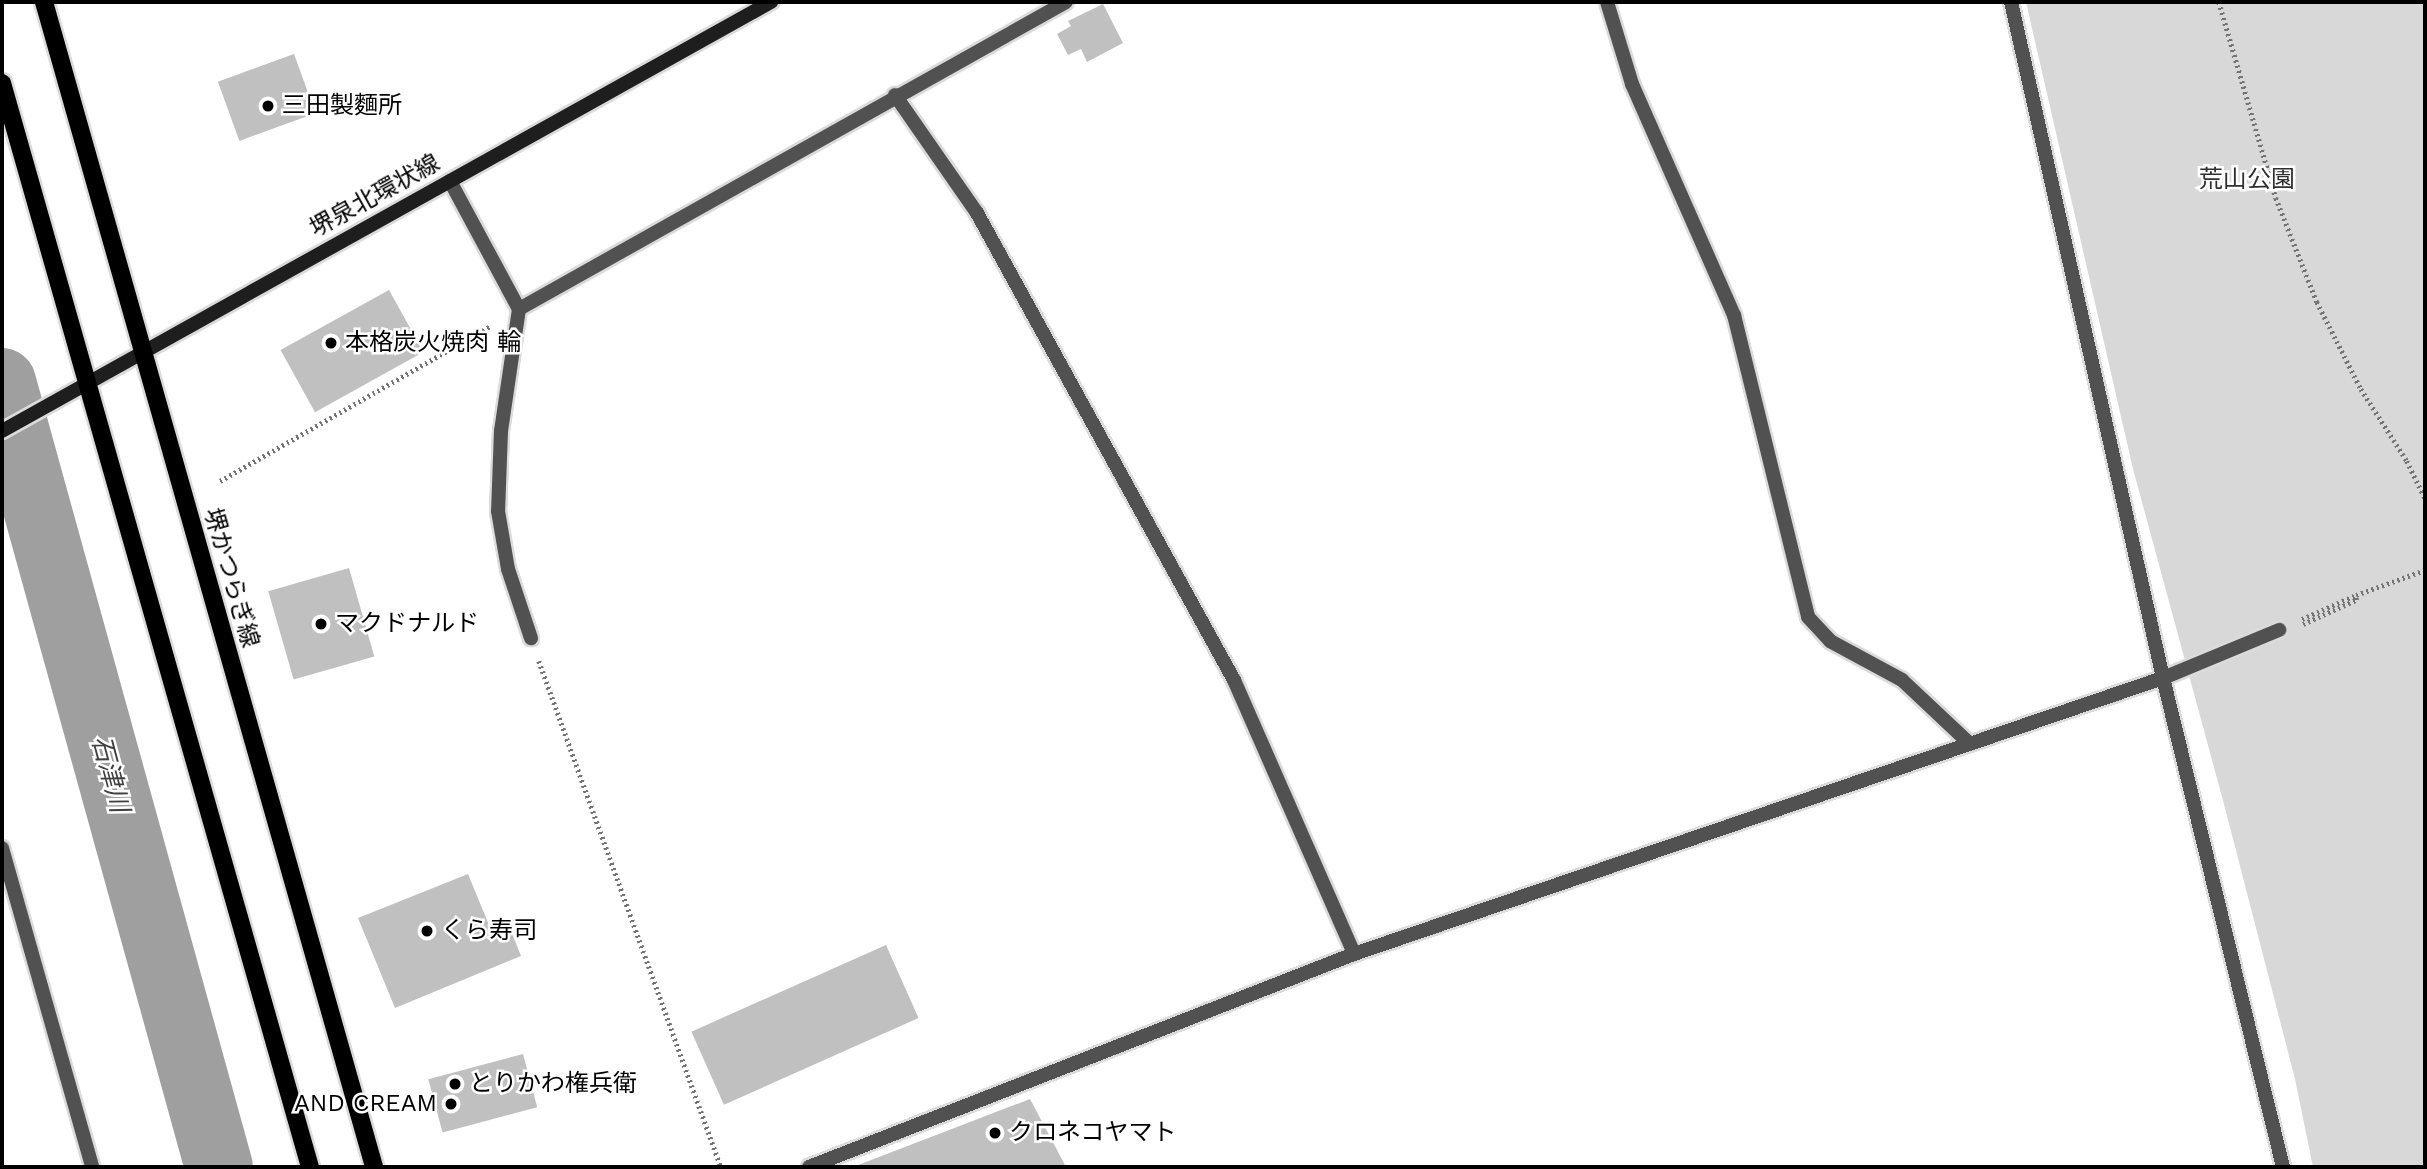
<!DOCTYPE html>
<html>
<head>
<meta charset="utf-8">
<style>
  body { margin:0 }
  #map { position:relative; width:2427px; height:1169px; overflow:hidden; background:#fff; font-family:"Work Sans","Noto Sans JP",sans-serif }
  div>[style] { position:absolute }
  .green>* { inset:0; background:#d8d8d8 }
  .river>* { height:68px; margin:-34px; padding:0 34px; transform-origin:34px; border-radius:34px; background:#9f9f9f }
  .building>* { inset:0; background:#c0c0c0; transform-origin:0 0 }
  .path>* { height:4.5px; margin-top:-2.25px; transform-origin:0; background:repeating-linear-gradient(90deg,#737373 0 2px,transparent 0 5.5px) }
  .roads { filter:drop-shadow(2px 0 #dbdbdb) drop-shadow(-2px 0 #dbdbdb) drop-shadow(0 2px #dbdbdb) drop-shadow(0 -2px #dbdbdb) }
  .service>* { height:14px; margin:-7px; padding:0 7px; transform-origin:7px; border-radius:7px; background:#515151 }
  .minor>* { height:14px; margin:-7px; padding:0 7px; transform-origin:7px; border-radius:7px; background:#515151 }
  .tertiary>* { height:14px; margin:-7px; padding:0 7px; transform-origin:7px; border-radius:7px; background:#515151 }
  .secondary>* { height:14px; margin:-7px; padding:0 7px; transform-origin:7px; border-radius:7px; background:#1e1e1e }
  .primary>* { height:18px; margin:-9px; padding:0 9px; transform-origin:9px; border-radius:9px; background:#000 }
  .dots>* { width:19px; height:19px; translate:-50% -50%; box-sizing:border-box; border:4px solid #fff; border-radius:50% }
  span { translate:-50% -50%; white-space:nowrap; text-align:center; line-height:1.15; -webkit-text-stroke:5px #fff; paint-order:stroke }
  .poi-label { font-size:24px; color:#000 }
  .left { translate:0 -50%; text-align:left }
  .right { translate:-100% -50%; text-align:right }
  .park-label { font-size:24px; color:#2f2f2f }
  .street-label { font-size:24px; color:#000 }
  .water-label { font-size:26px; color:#404040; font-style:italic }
  .frame { position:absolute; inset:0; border:4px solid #000; pointer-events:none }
</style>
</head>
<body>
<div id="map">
  <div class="green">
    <div style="clip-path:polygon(2026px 2px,2425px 2px,2425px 1167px,2313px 1167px,2295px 1079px,2225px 808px,2133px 469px)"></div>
  </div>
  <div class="river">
    <div style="left:2px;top:382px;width:814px;rotate:74.55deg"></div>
  </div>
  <div class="building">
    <div style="clip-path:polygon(1103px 4px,1123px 43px,1087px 62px,1081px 49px,1068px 55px,1057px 34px,1071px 26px,1068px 21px)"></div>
    <div style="left:294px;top:54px;width:63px;height:81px;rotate:70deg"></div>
    <div style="left:389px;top:290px;width:71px;height:124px;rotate:61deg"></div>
    <div style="left:349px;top:568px;width:92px;height:84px;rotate:74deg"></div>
    <div style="clip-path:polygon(468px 874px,489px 925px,506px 918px,521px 956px,395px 1008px,358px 918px)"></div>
    <div style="left:886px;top:945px;width:80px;height:213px;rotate:66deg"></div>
    <div style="left:523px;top:1054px;width:55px;height:98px;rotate:75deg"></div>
    <div style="clip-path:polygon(1030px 1099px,1066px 1167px,853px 1167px)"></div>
  </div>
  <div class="path">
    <div style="left:2219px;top:2px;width:204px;rotate:73.8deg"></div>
    <div style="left:2276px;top:198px;width:112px;rotate:68.5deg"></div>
    <div style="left:2317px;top:302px;width:97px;rotate:63.2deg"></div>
    <div style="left:2361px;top:389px;width:85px;rotate:57.4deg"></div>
    <div style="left:2407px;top:461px;width:41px;rotate:64.1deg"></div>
    <div style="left:220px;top:481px;width:312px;rotate:-29.8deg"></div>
    <div style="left:2302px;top:619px;width:59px;rotate:-24deg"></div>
    <div style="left:2303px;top:624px;width:58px;rotate:-24.4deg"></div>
    <div style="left:2356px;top:600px;width:5px;rotate:-90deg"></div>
    <div style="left:2356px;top:595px;width:73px;rotate:-19.9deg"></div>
    <div style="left:539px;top:661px;width:538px;rotate:70.22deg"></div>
  </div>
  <div class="roads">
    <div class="service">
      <div style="left:895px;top:95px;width:144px;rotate:55.2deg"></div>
      <div style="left:977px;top:213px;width:533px;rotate:61.18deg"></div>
      <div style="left:1234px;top:680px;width:299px;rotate:66.3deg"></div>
      <div style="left:519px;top:309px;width:123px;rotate:98.4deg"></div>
      <div style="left:501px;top:431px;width:80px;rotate:92.1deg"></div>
      <div style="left:498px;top:511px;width:59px;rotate:80.2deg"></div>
      <div style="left:508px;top:569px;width:73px;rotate:71.6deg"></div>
      <div style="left:2163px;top:678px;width:126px;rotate:-22.5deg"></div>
    </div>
    <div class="minor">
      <div style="left:1607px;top:2px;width:86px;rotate:73deg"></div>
      <div style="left:1632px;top:84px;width:253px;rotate:66.2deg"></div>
      <div style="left:1734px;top:315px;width:311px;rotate:76.2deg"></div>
      <div style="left:1808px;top:617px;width:33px;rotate:47deg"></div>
      <div style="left:1830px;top:641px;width:82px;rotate:28.4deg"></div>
      <div style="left:1902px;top:680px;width:91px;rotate:43.2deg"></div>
      <div style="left:450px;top:181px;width:145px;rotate:61.7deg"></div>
      <div style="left:519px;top:309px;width:627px;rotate:-29.3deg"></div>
      <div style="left:2px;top:848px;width:331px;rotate:74.2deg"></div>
      <div style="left:809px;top:1167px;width:585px;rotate:-21.35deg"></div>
      <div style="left:1354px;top:954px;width:855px;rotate:-18.84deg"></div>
    </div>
    <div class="tertiary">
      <div style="left:2011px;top:2px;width:693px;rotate:77.33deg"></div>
      <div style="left:2163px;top:678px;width:504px;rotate:76.21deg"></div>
    </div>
    <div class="secondary">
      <div style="left:2px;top:431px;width:881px;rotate:-29.16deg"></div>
    </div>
    <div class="primary">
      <div style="left:44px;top:2px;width:1211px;rotate:74.18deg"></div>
      <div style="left:2px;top:83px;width:1127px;rotate:74.14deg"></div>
    </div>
  </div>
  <div class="dots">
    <div style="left:268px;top:106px;background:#000"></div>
    <div style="left:331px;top:343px;background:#000"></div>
    <div style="left:321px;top:624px;background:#000"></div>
    <div style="left:427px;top:931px;background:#000"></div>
    <div style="left:455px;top:1084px;background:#000"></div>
    <div style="left:451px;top:1104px;background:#000"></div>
    <div style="left:995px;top:1133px;background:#000"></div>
  </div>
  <div class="poi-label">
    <span class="left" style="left:282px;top:106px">三田製麵所</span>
    <span class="left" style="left:345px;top:343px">本格炭火焼肉 輪</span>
    <span class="left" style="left:335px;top:624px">マクドナルド</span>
    <span class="left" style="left:441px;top:931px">くら寿司</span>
    <span class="left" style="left:469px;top:1084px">とりかわ権兵衛</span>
    <span class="right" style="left:437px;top:1104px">AND CREAM</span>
    <span class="left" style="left:1009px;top:1133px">クロネコヤマト</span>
  </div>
  <div class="park-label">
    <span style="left:2247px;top:180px">荒山公園</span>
  </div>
  <div class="street-label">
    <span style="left:375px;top:196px;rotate:-29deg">堺泉北環状線</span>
    <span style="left:231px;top:578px;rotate:74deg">堺かつらぎ線</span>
  </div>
  <div class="water-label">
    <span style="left:110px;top:774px;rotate:75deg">石津川</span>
  </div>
  <div class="frame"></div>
</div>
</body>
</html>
